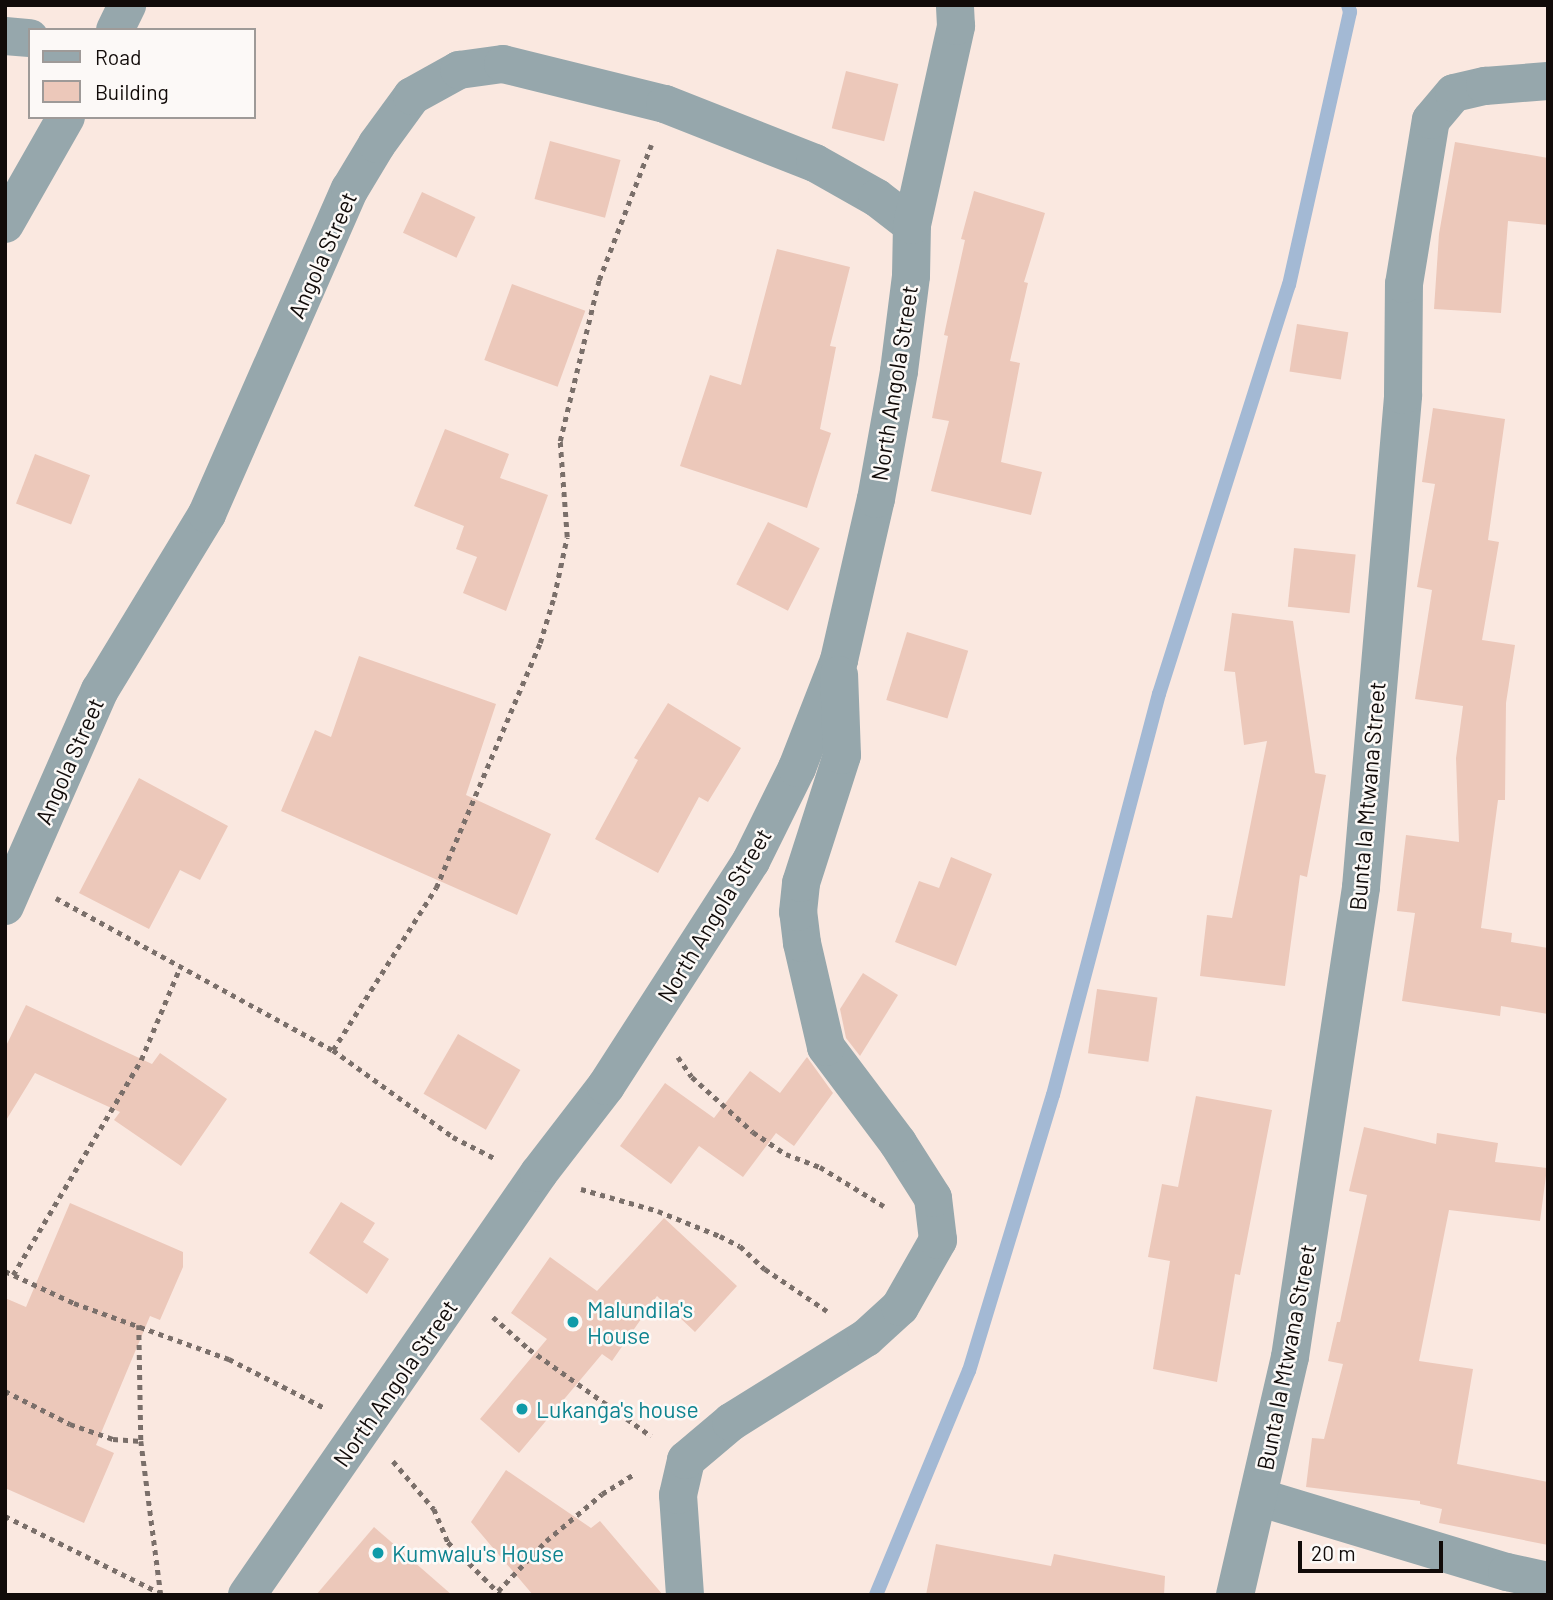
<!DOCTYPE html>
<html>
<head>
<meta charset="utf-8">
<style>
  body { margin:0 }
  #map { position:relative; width:1553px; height:1600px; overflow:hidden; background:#fae8e0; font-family:Barlow,sans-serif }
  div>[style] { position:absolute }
  .stream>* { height:14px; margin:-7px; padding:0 7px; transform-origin:7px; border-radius:7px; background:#a3b9d4 }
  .building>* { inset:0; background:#ecc8ba; transform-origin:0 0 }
  .path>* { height:4.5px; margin-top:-2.25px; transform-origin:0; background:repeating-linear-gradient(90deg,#7a6f6a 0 5px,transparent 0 10px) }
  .street>* { height:38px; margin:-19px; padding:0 19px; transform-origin:19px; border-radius:19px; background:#96a7ac }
  .dots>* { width:19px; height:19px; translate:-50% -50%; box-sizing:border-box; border:4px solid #fcf9f7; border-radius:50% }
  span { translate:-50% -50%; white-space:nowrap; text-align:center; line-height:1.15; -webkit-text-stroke:5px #fcf9f7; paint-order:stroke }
  .street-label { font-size:23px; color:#110b09 }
  .culture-label { font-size:23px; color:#0d838f }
  .left { translate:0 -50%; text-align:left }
  .frame { position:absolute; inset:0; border:7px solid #110b09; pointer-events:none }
  .legend { position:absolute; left:28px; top:28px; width:228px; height:91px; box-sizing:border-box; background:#fcf9f7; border:2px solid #9e9a98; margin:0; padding:9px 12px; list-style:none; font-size:21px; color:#110b09 }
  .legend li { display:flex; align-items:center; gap:14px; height:35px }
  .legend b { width:35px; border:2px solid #9e9a98 }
  .scale { position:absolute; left:1298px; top:1541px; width:145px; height:32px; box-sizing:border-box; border:4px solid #110b09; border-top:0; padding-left:9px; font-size:21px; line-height:24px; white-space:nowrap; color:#110b09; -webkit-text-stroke:5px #fcf9f7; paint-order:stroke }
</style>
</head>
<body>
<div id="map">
  <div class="stream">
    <div style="left:876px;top:1595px;width:243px;rotate:-67.5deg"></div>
    <div style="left:969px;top:1371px;width:288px;rotate:-73.1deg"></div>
    <div style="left:1053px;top:1095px;width:415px;rotate:-75.2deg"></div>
    <div style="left:1159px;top:694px;width:429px;rotate:-72.4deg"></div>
    <div style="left:1289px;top:285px;width:280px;rotate:-77.4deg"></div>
    <div style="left:1350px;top:12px;width:7px;rotate:-106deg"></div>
  </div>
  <div class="building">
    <div style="left:846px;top:71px;width:54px;height:59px;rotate:14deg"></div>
    <div style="left:550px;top:141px;width:73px;height:60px;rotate:15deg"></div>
    <div style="clip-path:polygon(1455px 142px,1548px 158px,1548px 225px,1508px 221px,1501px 313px,1434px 309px,1439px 234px)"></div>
    <div style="clip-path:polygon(974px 191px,1045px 213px,1024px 282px,1028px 283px,1010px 361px,1020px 363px,1001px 462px,1042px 472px,1031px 515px,931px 491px,949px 421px,932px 418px,948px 336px,944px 335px,965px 240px,961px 239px)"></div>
    <div style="left:422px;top:192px;width:59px;height:45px;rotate:25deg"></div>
    <div style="clip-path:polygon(777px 249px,850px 267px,830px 346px,836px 347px,820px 429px,831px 433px,807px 508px,680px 466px,710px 375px,741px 385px)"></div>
    <div style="left:512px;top:284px;width:78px;height:81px;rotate:20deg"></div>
    <div style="left:1297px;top:324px;width:52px;height:48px;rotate:9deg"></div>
    <div style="clip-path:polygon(1433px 408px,1505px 419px,1488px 540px,1499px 542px,1482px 640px,1515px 645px,1506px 703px,1505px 800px,1498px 800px,1481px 928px,1512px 933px,1511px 942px,1548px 948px,1548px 1014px,1501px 1006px,1500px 1016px,1402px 1001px,1415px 913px,1397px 911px,1406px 835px,1459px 842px,1456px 758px,1463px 706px,1415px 699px,1432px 590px,1417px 587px,1435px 484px,1422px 482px)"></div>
    <div style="clip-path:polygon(445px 429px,509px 454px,500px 478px,548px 495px,506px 611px,463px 593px,477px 557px,456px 549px,464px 526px,414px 506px)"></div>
    <div style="left:35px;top:454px;width:59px;height:53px;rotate:21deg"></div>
    <div style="left:768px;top:522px;width:58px;height:70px;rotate:27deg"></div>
    <div style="left:1294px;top:548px;width:62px;height:59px;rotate:6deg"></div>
    <div style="clip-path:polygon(1232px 613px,1293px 621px,1315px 773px,1326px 775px,1307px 877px,1300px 875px,1285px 986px,1200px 976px,1207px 915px,1232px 918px,1267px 741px,1244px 745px,1235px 672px,1224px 671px)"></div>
    <div style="left:907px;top:632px;width:64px;height:71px;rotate:17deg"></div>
    <div style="clip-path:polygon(359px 656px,496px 704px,466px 795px,551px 834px,517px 915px,281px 811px,315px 730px,331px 737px)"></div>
    <div style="clip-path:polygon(668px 703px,741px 748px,708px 802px,699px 797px,658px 873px,595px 839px,638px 760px,634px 758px)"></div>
    <div style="clip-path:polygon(139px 778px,228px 826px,200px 880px,180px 870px,149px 929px,79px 893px)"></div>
    <div style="clip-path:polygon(951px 857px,992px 874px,956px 966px,895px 942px,919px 881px,939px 888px)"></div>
    <div style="clip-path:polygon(863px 973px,898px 995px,860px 1056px,846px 1038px,840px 1009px)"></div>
    <div style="left:1097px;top:989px;width:61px;height:65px;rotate:8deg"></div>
    <div style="clip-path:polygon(26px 1005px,152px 1064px,160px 1053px,227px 1099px,181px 1166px,114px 1120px,120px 1112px,35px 1073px,5px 1122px,5px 1048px)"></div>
    <div style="left:458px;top:1034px;width:72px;height:69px;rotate:30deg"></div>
    <div style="clip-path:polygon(807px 1057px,833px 1093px,794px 1146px,776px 1133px,743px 1177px,699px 1146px,671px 1184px,620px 1146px,665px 1083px,714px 1118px,750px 1071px,780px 1093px)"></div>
    <div style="clip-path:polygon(1196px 1096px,1272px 1110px,1240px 1275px,1235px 1274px,1217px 1382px,1153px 1369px,1170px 1261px,1148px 1257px,1162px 1184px,1178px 1187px)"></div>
    <div style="clip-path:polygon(1364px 1127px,1436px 1144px,1437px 1133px,1498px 1143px,1495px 1162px,1547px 1168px,1540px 1221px,1449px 1210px,1419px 1361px,1473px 1369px,1457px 1464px,1548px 1482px,1548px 1545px,1439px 1523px,1442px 1509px,1420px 1504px,1420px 1501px,1306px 1487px,1312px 1438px,1324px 1439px,1343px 1364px,1328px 1361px,1337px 1322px,1340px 1322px,1367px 1195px,1349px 1191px)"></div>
    <div style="clip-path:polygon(341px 1202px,375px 1223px,363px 1242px,389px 1259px,367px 1294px,309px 1253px)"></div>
    <div style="clip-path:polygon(70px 1203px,183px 1252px,183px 1267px,160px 1320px,150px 1316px,96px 1445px,114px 1453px,84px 1523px,5px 1488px,5px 1298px,26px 1307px)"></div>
    <div style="clip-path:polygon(664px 1218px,737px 1286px,695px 1332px,657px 1296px,612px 1361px,602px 1354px,519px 1453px,480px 1419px,547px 1339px,511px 1313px,550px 1257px,597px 1291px)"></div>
    <div style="clip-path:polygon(506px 1470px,591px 1528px,600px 1521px,663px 1595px,533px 1595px,471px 1522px)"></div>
    <div style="clip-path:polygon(374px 1527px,452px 1595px,316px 1595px)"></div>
    <div style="clip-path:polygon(936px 1544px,1051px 1566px,1054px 1554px,1165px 1576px,1164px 1595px,926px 1595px)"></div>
  </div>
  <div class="path">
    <div style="left:56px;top:898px;width:316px;rotate:28.8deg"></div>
    <div style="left:333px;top:1050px;width:148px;rotate:35.9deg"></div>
    <div style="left:453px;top:1137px;width:48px;rotate:27.1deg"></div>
    <div style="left:333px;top:1050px;width:192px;rotate:-57.6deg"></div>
    <div style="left:436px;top:888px;width:266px;rotate:-67deg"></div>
    <div style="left:540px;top:643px;width:48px;rotate:-73.1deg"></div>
    <div style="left:554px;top:597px;width:61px;rotate:-77.8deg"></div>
    <div style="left:567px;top:537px;width:96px;rotate:-94.2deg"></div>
    <div style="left:560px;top:441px;width:166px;rotate:-76.4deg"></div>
    <div style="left:599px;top:280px;width:145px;rotate:-68.9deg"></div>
    <div style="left:678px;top:1057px;width:24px;rotate:55deg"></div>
    <div style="left:692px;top:1077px;width:82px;rotate:42deg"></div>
    <div style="left:753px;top:1132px;width:40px;rotate:34deg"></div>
    <div style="left:786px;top:1154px;width:36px;rotate:21deg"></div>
    <div style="left:820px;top:1167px;width:75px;rotate:31.4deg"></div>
    <div style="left:581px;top:1189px;width:80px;rotate:15.9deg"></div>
    <div style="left:658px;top:1211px;width:67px;rotate:22deg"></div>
    <div style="left:720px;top:1236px;width:22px;rotate:27deg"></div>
    <div style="left:740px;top:1246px;width:34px;rotate:43deg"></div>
    <div style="left:765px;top:1269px;width:75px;rotate:34.1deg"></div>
    <div style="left:5px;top:1271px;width:76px;rotate:24.9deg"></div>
    <div style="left:74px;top:1303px;width:165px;rotate:19.9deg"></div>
    <div style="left:229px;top:1359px;width:106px;rotate:27.1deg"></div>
    <div style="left:13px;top:1275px;width:250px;rotate:-59.2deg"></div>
    <div style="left:141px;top:1060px;width:101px;rotate:-67.2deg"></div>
    <div style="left:493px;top:1317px;width:48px;rotate:41.6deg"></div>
    <div style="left:529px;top:1349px;width:150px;rotate:35.5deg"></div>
    <div style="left:139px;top:1325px;width:116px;rotate:89deg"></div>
    <div style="left:141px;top:1441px;width:155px;rotate:82.6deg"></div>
    <div style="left:5px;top:1391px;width:73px;rotate:26.9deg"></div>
    <div style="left:70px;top:1424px;width:46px;rotate:19.2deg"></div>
    <div style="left:113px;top:1439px;width:28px;rotate:4deg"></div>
    <div style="left:393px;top:1461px;width:63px;rotate:49.5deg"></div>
    <div style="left:434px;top:1509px;width:36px;rotate:67deg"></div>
    <div style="left:448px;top:1542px;width:75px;rotate:45deg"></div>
    <div style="left:5px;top:1516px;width:171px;rotate:26.4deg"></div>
    <div style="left:498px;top:1591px;width:69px;rotate:-46.2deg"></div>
    <div style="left:546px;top:1541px;width:73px;rotate:-40deg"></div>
    <div style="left:602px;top:1494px;width:39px;rotate:-32deg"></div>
  </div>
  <div class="street">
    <div style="left:115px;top:30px;width:28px;rotate:-64deg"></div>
    <div style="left:5px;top:36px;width:25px;rotate:5deg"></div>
    <div style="left:5px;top:224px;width:123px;rotate:-60.3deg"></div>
    <div style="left:5px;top:906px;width:236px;rotate:-66.3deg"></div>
    <div style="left:100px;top:690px;width:206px;rotate:-58.7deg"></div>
    <div style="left:207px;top:514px;width:355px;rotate:-66.3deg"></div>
    <div style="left:350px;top:189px;width:52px;rotate:-59deg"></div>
    <div style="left:377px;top:144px;width:59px;rotate:-53.9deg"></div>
    <div style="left:412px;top:96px;width:54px;rotate:-29deg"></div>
    <div style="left:459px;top:70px;width:44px;rotate:-7.8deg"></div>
    <div style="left:503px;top:64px;width:167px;rotate:13.9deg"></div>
    <div style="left:665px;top:104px;width:161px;rotate:21.5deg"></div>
    <div style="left:815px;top:163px;width:71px;rotate:29.4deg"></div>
    <div style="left:877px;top:198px;width:44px;rotate:37.6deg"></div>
    <div style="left:1258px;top:1497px;width:260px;rotate:16.8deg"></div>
    <div style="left:1507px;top:1572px;width:42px;rotate:12.4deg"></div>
    <div style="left:247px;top:1595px;width:513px;rotate:-55.32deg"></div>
    <div style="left:539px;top:1173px;width:110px;rotate:-52.4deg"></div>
    <div style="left:606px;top:1086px;width:268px;rotate:-57.2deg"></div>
    <div style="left:751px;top:861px;width:104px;rotate:-63.7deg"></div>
    <div style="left:797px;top:768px;width:116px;rotate:-68.7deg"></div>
    <div style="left:839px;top:660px;width:165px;rotate:-77.1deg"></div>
    <div style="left:876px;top:499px;width:130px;rotate:-79.8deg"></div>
    <div style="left:899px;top:371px;width:96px;rotate:-82.8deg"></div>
    <div style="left:911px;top:276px;width:51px;rotate:-88.9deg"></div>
    <div style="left:912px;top:225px;width:204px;rotate:-77.5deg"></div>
    <div style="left:956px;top:26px;width:21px;rotate:-93deg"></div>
    <div style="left:685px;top:1595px;width:100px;rotate:-94deg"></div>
    <div style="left:678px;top:1495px;width:36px;rotate:-77deg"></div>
    <div style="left:686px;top:1460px;width:59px;rotate:-40.2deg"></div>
    <div style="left:731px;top:1422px;width:159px;rotate:-31.9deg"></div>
    <div style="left:866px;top:1338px;width:46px;rotate:-42.4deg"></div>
    <div style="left:900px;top:1307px;width:77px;rotate:-60.4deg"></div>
    <div style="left:938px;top:1240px;width:42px;rotate:-96.8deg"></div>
    <div style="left:933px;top:1198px;width:65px;rotate:-122.5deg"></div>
    <div style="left:898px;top:1143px;width:120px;rotate:-126.9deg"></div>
    <div style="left:826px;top:1047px;width:107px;rotate:-103deg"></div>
    <div style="left:802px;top:943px;width:31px;rotate:-97deg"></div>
    <div style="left:798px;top:912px;width:29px;rotate:-84deg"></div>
    <div style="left:801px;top:883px;width:134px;rotate:-72.2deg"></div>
    <div style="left:842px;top:755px;width:80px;rotate:-92.1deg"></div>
    <div style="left:1235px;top:1595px;width:244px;rotate:-77deg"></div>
    <div style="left:1290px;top:1357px;width:475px;rotate:-81.4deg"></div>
    <div style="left:1361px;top:887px;width:494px;rotate:-85.1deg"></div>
    <div style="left:1403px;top:395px;width:111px;rotate:-89.5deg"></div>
    <div style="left:1404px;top:284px;width:166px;rotate:-80.7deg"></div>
    <div style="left:1431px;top:120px;width:35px;rotate:-50deg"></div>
    <div style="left:1454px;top:93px;width:32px;rotate:-13deg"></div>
    <div style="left:1485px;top:86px;width:63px;rotate:-4.5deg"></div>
  </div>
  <div class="dots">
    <div style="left:573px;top:1322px;background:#0f9aa8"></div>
    <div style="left:522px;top:1409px;background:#0f9aa8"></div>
    <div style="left:378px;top:1553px;background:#0f9aa8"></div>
  </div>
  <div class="street-label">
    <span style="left:322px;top:255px;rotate:-66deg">Angola Street</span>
    <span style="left:894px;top:383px;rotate:-81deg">North Angola Street</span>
    <span style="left:69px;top:761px;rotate:-66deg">Angola Street</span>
    <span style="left:1367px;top:796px;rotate:-85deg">Bunta la Mtwana Street</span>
    <span style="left:714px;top:915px;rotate:-59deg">North Angola Street</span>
    <span style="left:1286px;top:1357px;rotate:-79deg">Bunta la Mtwana Street</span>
    <span style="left:395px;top:1383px;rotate:-55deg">North Angola Street</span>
  </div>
  <div class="culture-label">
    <span class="left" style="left:587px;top:1322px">Malundila's<br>House</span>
    <span class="left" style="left:536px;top:1409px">Lukanga's house</span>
    <span class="left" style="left:392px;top:1553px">Kumwalu's House</span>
  </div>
  <div class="frame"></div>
  <ul class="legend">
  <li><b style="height:9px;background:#96a7ac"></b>Road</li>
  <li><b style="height:19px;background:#ecc8ba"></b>Building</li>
  </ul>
  <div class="scale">20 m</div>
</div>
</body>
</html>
